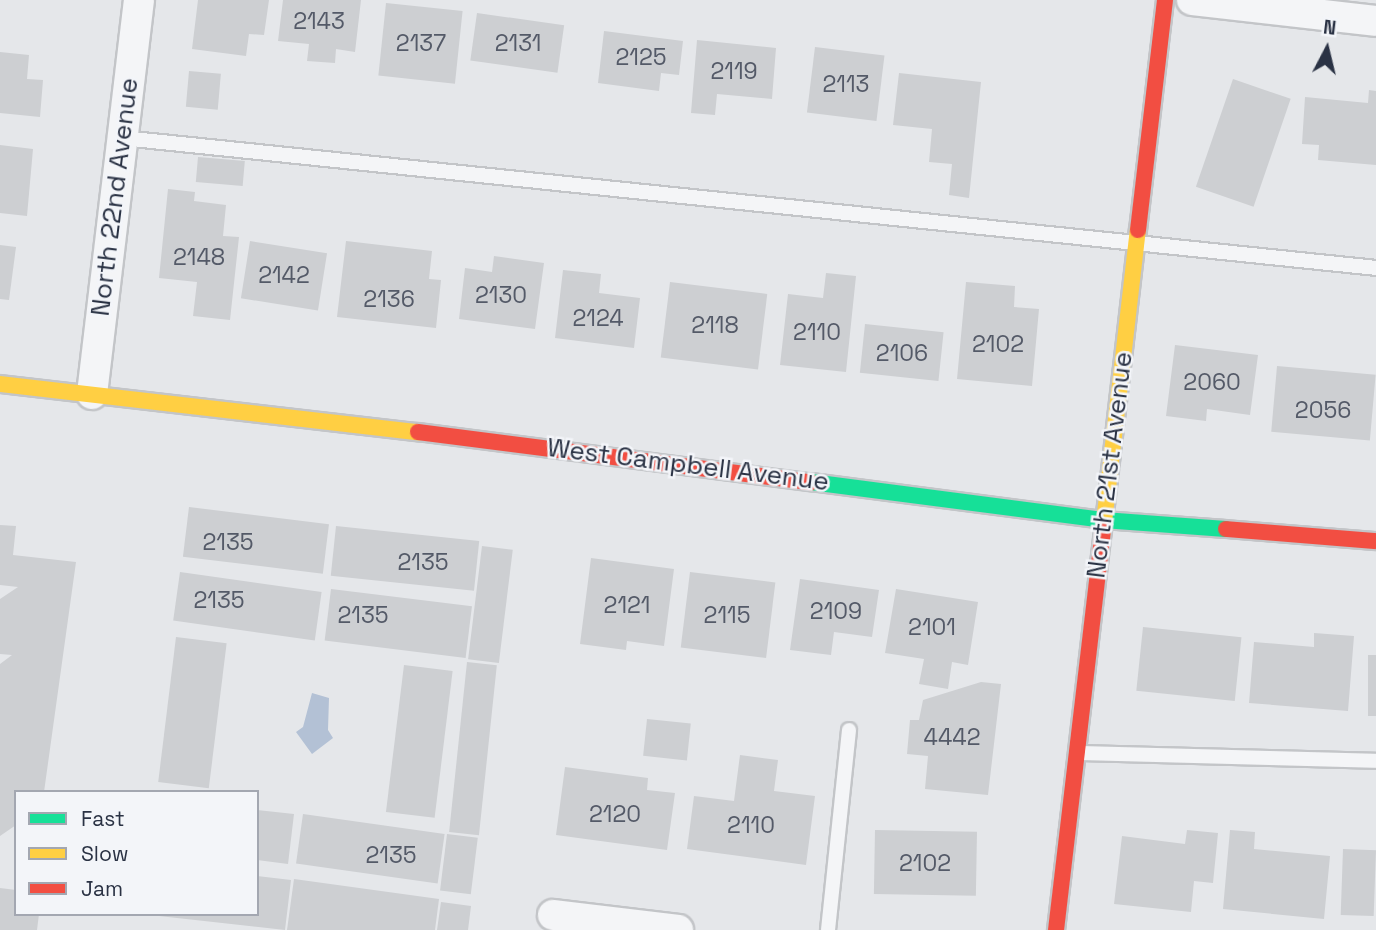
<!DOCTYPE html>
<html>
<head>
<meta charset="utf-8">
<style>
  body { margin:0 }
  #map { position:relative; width:1376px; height:930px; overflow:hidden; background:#e5e7ea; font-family:"Space Grotesk",sans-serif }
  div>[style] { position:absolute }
  .water>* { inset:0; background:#b3c1d5 }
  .building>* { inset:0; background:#cdcfd2; transform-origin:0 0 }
  .roads { filter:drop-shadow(2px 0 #c3c5c8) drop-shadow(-2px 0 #c3c5c8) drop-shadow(0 2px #c3c5c8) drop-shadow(0 -2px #c3c5c8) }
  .lane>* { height:14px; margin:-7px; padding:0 7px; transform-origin:7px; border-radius:7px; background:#f4f5f7 }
  .street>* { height:30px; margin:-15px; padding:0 15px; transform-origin:15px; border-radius:15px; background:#f4f5f7 }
  .fast>* { height:16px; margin:-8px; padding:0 8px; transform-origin:8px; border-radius:8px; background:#16e098 }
  .slow>* { height:16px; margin:-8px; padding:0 8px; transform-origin:8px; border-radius:8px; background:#ffcf43 }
  .jam>* { height:16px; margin:-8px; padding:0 8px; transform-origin:8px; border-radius:8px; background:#f24e42 }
  span { translate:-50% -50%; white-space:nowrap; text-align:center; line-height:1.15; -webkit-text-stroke:5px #f3f5f9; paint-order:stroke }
  .number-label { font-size:23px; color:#545a68 }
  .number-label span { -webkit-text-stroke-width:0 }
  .street-label { font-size:26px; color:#2a3244 }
  .legend { position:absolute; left:14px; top:790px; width:245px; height:126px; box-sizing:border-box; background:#f3f5f9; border:2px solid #a3a7b1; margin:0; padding:9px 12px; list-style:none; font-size:21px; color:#2a3244 }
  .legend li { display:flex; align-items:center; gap:14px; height:35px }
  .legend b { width:35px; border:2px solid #a3a7b1 }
  .north { position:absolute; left:1292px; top:14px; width:70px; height:70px; -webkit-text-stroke:5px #f3f5f9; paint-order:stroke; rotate:7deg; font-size:19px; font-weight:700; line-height:28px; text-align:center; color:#2a3244 }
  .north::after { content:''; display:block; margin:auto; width:24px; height:32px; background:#2a3244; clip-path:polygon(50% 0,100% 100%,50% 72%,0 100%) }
</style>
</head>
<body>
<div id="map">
  <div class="water">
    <div style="clip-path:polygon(312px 693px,329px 698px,328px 730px,333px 738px,312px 754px,296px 732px,303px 727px)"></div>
  </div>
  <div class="building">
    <div style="clip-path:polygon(198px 0,269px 0,264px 35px,249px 34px,246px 56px,192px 49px)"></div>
    <div style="clip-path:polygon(283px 0,361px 0,355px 52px,336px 49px,335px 63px,307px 61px,309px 44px,278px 41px)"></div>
    <div style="left:386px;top:3px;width:77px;height:73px;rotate:6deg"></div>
    <div style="left:477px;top:13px;width:88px;height:48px;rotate:8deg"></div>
    <div style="clip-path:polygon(604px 31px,683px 41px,679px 75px,661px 73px,659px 91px,598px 83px)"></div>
    <div style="clip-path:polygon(697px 40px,776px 48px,772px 99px,717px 94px,715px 115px,691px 113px)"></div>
    <div style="left:815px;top:47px;width:70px;height:66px;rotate:7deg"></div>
    <div style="clip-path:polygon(0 52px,29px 55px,27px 79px,43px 80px,40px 117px,0 113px)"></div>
    <div style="left:189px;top:71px;width:32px;height:36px;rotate:5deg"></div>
    <div style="clip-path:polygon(899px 73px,981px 82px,969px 198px,949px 195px,952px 164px,929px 162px,932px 129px,893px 125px)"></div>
    <div style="left:1233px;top:79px;width:61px;height:114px;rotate:19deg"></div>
    <div style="clip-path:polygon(1369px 90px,1376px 91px,1376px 165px,1318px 160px,1319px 145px,1302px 144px,1305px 97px,1368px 103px)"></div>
    <div style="clip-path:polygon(0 145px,33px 149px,27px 216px,0 213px)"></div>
    <div style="left:198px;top:157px;width:47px;height:25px;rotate:5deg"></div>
    <div style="clip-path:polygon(168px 189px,195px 192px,194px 201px,226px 205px,223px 236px,239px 237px,230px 320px,193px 316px,197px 282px,159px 278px)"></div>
    <div style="left:250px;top:241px;width:78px;height:58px;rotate:9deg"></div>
    <div style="clip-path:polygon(346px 241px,432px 251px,429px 279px,441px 280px,436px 328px,337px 317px)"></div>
    <div style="clip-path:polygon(0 245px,16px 247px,9px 300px,0 299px)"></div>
    <div style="clip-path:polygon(494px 256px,544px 263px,535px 329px,459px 319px,465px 268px,492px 272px)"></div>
    <div style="clip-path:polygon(563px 270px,601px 274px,599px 293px,640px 298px,634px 348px,555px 338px)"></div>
    <div style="clip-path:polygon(826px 273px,856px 276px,846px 372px,780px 365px,788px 294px,823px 298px)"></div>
    <div style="left:670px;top:282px;width:98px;height:76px;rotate:7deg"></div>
    <div style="clip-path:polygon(966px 282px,1015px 286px,1014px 307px,1039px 309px,1032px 386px,957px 379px)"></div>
    <div style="left:865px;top:324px;width:79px;height:49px;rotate:6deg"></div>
    <div style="clip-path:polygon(1175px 345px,1258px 355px,1250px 415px,1207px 409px,1206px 421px,1166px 416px)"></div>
    <div style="left:1277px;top:366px;width:99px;height:66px;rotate:5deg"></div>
    <div style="left:189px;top:507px;width:141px;height:50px;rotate:7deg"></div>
    <div style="clip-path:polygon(0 525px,16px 526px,13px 555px,76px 562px,44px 792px,16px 792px,16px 825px,0 836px,0 664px,12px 655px,0 654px,0 599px,18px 587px,0 585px)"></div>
    <div style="left:336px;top:526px;width:144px;height:50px;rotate:6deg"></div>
    <div style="left:482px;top:546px;width:31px;height:114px;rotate:7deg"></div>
    <div style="clip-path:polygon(591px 558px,674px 569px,664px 646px,627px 641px,626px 650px,580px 644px)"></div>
    <div style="left:180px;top:572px;width:143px;height:49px;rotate:8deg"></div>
    <div style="left:690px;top:572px;width:86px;height:76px;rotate:7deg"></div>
    <div style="clip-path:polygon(800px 579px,879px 590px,872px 637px,834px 632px,831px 655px,790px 650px)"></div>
    <div style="left:331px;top:589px;width:142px;height:52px;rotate:7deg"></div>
    <div style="clip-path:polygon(896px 589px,978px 602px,968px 665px,952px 662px,948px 689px,919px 684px,924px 659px,885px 653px)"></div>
    <div style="left:1143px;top:627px;width:99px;height:64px;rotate:6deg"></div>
    <div style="clip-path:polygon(1314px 633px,1354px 636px,1348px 711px,1249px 703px,1254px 642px,1314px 647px)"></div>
    <div style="left:176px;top:637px;width:51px;height:146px;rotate:7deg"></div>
    <div style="left:1368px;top:655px;width:8px;height:61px"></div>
    <div style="left:467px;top:662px;width:30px;height:171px;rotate:6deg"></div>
    <div style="left:404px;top:665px;width:49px;height:148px;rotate:7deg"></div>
    <div style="clip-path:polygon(981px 682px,1001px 684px,988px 795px,925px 789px,928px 756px,907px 754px,910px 720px,919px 720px,923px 700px)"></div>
    <div style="left:647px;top:719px;width:44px;height:37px;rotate:6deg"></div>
    <div style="clip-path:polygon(740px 755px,778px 760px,774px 791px,815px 796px,806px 865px,687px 849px,694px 796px,734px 801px)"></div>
    <div style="clip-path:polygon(565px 767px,648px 778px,647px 790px,675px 793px,667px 850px,556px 835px)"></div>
    <div style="clip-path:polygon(257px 810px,294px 814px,288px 864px,257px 860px)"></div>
    <div style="left:303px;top:814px;width:143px;height:50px;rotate:8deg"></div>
    <div style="left:875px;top:830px;width:102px;height:64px;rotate:1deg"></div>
    <div style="clip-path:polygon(1187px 830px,1218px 833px,1213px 883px,1194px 881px,1191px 912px,1114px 904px,1122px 836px,1185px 844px)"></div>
    <div style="clip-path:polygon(1230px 830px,1255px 832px,1254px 849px,1330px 856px,1324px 919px,1223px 909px)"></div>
    <div style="left:447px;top:834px;width:31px;height:57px;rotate:7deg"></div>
    <div style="left:1343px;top:849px;width:33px;height:66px;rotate:2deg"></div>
    <div style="clip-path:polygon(257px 876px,291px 880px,285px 930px,159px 916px,257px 914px)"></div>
    <div style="clip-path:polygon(294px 879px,439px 899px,435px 930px,287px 930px)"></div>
    <div style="clip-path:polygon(0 888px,16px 890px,16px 914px,39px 914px,37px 930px,0 930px)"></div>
    <div style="clip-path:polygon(441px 902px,471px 906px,468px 930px,437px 930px)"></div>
  </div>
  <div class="roads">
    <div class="lane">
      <div style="left:123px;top:138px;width:1260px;rotate:5.92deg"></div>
      <div style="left:1078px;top:753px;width:298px;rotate:1.5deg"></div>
      <div style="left:828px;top:930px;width:201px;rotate:-84deg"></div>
    </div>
    <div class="street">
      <div style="left:1192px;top:0;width:185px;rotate:6.5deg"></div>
      <div style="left:92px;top:394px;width:397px;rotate:-83.2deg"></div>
      <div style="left:553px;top:915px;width:126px;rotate:6.8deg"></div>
    </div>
    <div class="fast">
      <div style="left:811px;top:482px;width:294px;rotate:7.4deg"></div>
      <div style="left:1103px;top:520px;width:123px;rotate:4.2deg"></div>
    </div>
    <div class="slow">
      <div style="left:0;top:384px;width:421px;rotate:6.6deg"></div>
      <div style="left:1103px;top:531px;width:303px;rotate:-83.4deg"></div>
    </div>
    <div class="jam">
      <div style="left:1138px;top:230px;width:232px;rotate:-83.3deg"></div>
      <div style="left:418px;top:432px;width:396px;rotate:7.3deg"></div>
      <div style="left:1226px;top:529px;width:150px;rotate:4.6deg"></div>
      <div style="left:1056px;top:930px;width:402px;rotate:-83.3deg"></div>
    </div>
  </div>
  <div class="number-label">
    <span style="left:319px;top:21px">2143</span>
    <span style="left:421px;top:43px">2137</span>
    <span style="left:518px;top:43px">2131</span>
    <span style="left:641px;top:57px">2125</span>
    <span style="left:734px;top:71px">2119</span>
    <span style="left:846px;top:84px">2113</span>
    <span style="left:199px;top:257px">2148</span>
    <span style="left:284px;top:275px">2142</span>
    <span style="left:501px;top:295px">2130</span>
    <span style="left:389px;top:299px">2136</span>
    <span style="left:598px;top:318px">2124</span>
    <span style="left:715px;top:325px">2118</span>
    <span style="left:817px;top:332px">2110</span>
    <span style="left:998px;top:344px">2102</span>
    <span style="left:902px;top:353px">2106</span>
    <span style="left:1212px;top:382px">2060</span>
    <span style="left:1323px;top:410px">2056</span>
    <span style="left:228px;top:542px">2135</span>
    <span style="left:423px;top:562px">2135</span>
    <span style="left:219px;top:600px">2135</span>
    <span style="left:627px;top:605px">2121</span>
    <span style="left:836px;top:611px">2109</span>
    <span style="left:363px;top:615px">2135</span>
    <span style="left:727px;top:615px">2115</span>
    <span style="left:932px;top:627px">2101</span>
    <span style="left:952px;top:737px">4442</span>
    <span style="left:615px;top:814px">2120</span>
    <span style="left:751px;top:825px">2110</span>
    <span style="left:391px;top:855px">2135</span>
    <span style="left:925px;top:863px">2102</span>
  </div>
  <div class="street-label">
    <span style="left:115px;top:197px;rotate:-83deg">North 22nd Avenue</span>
    <span style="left:688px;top:465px;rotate:7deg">West Campbell Avenue</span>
    <span style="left:1110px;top:465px;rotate:-83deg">North 21st Avenue</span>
  </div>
  <ul class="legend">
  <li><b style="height:9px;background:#16e098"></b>Fast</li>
  <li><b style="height:9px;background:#ffcf43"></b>Slow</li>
  <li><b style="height:9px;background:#f24e42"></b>Jam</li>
  </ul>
  <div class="north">N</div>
</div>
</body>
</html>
